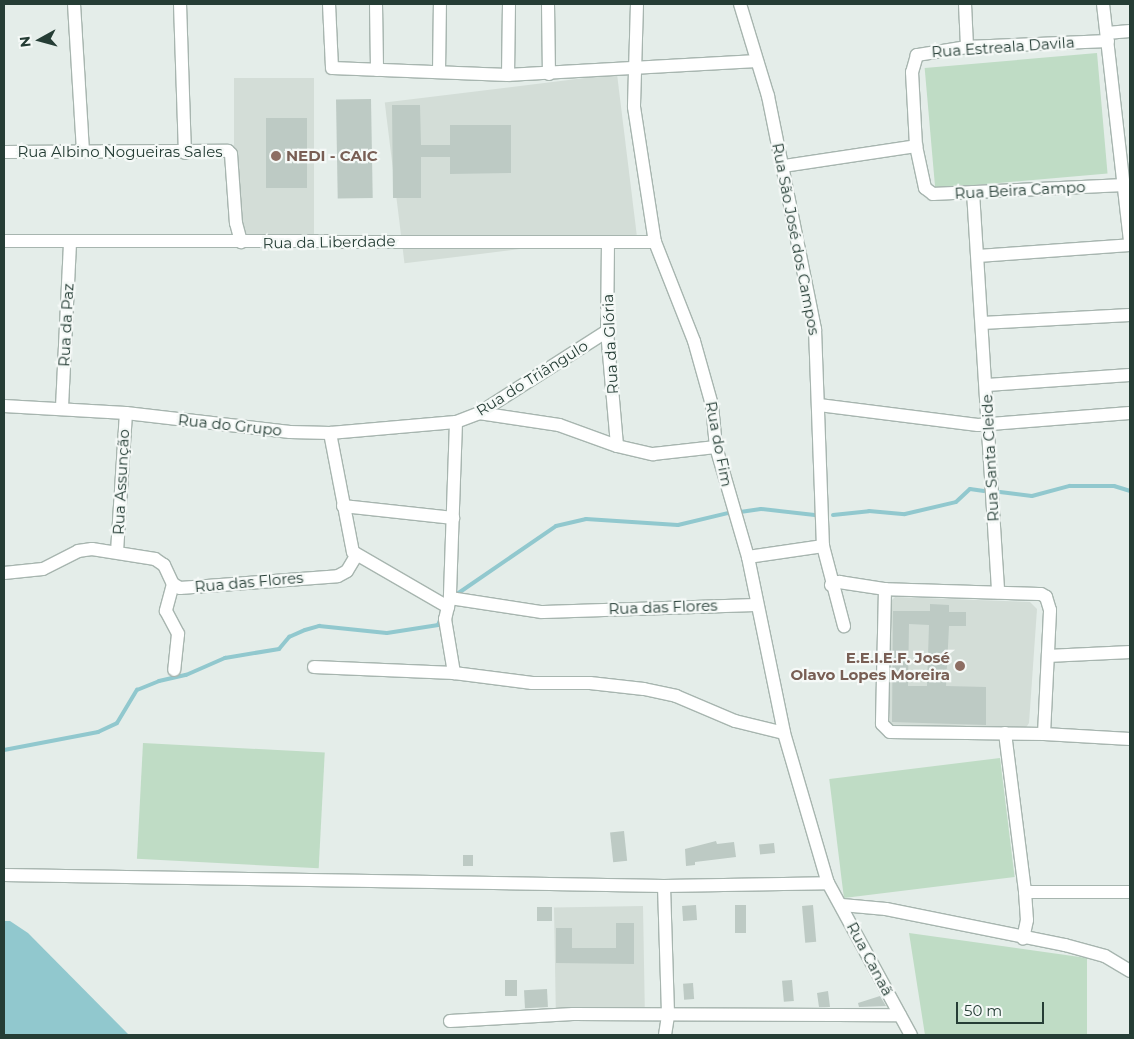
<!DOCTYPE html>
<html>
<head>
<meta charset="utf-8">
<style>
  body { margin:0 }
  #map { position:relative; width:1134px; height:1039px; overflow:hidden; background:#e4ede9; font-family:Montserrat,sans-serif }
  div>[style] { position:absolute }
  .built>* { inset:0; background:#d3ddd7; transform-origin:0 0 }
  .green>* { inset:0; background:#bfdcc5; transform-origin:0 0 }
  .water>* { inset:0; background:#91c8ce }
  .stream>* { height:4px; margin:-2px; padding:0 2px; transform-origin:2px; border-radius:2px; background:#91c8ce }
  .building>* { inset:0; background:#bdcac4; transform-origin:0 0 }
  .roads { filter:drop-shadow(1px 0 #a7b5af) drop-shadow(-1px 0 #a7b5af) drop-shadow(0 1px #a7b5af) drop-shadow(0 -1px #a7b5af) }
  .street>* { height:12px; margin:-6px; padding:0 6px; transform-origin:6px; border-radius:6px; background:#fff }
  .dots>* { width:14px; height:14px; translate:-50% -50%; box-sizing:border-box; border:2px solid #f5f9f7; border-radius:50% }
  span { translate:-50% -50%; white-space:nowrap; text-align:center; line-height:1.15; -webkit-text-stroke:4.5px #f5f9f7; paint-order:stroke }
  .street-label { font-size:15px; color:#253d35 }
  .education-label { font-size:15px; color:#785e54; font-weight:700 }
  .left { translate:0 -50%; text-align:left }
  .right { translate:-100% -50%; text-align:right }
  .frame { position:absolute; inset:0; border:5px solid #253d35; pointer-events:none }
  .north { position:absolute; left:15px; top:15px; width:50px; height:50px; -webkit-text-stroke:4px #f5f9f7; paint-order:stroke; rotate:263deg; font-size:14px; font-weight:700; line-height:20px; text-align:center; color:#253d35 }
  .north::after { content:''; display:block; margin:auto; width:18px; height:22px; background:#253d35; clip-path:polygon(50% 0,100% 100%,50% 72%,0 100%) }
  .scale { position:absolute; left:956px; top:1002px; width:88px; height:22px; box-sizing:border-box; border:2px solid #253d35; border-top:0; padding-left:6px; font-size:15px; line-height:18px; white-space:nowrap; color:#253d35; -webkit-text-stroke:4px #f5f9f7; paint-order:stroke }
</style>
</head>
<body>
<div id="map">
  <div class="built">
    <div style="left:617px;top:74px;width:162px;height:234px;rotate:83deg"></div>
    <div style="left:234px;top:78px;width:80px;height:156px"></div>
    <div style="clip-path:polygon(895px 597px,1030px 602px,1037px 609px,1029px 723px,1025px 729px,890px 730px,886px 724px,888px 604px)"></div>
    <div style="left:643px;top:906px;width:103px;height:89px;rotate:89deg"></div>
  </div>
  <div class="green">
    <div style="left:1097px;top:53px;width:121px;height:173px;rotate:85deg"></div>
    <div style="left:143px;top:743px;width:182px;height:116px;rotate:3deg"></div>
    <div style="left:1000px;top:758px;width:120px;height:172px;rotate:83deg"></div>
    <div style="clip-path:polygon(909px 933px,1087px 958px,1087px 1035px,925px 1035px)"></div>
  </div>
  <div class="water">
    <div style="clip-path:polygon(4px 921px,10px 921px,28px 933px,129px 1035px,4px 1035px)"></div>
  </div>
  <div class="stream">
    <div style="left:1000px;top:492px;width:32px;rotate:7deg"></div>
    <div style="left:1032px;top:496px;width:39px;rotate:-15deg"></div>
    <div style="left:1070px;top:486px;width:44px"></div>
    <div style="left:1114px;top:486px;width:17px;rotate:17deg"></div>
    <div style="left:740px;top:512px;width:21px;rotate:-8deg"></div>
    <div style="left:761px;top:509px;width:54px;rotate:6.3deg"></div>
    <div style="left:833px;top:515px;width:36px;rotate:-6deg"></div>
    <div style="left:869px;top:511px;width:36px;rotate:5deg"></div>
    <div style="left:905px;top:514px;width:52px;rotate:-13.2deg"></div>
    <div style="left:956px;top:502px;width:19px;rotate:-43deg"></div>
    <div style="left:970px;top:489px;width:14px;rotate:8deg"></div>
    <div style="left:457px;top:594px;width:120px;rotate:-34.5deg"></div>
    <div style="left:556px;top:526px;width:31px;rotate:-13deg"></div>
    <div style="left:586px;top:519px;width:92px;rotate:3.7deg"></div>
    <div style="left:678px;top:525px;width:51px;rotate:-13.5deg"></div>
    <div style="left:4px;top:750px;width:96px;rotate:-10.8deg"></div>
    <div style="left:98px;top:732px;width:21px;rotate:-25deg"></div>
    <div style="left:117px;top:723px;width:39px;rotate:-59deg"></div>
    <div style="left:137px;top:690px;width:24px;rotate:-22deg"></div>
    <div style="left:159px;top:681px;width:28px;rotate:-13deg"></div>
    <div style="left:186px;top:675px;width:43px;rotate:-23.6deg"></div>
    <div style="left:225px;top:658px;width:55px;rotate:-9.5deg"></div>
    <div style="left:279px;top:649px;width:16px;rotate:-50deg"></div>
    <div style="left:289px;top:637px;width:17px;rotate:-24deg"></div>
    <div style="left:305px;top:630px;width:15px;rotate:-16deg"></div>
    <div style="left:319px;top:626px;width:68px;rotate:5.9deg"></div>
    <div style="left:387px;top:633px;width:52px;rotate:-8.9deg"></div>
    <div style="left:438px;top:625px;width:8px;rotate:-67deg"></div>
  </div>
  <div class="building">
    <div style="left:371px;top:99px;width:99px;height:35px;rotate:89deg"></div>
    <div style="clip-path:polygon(392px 105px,420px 105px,421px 145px,450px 145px,450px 125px,511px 125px,511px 173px,450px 174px,450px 157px,421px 157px,421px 198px,393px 198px)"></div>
    <div style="left:266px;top:118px;width:41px;height:70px"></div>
    <div style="clip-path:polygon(evenodd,930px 604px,949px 605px,949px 612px,966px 612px,966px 626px,949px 626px,946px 686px,986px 687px,986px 725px,892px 722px,893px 611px,930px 611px,930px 604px,909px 624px,929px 625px,927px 686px,908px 686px,909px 624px)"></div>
    <div style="left:624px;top:831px;width:30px;height:14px;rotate:84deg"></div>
    <div style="clip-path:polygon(716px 841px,717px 844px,734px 842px,736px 857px,695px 862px,695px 865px,686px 866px,685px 849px)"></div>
    <div style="left:774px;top:843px;width:10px;height:15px;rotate:84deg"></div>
    <div style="left:463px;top:855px;width:10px;height:11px"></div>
    <div style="left:696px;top:905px;width:15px;height:14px;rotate:86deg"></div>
    <div style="left:735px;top:905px;width:11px;height:28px"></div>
    <div style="left:813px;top:905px;width:37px;height:11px;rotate:85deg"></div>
    <div style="left:537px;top:907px;width:15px;height:14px"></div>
    <div style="clip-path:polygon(616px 923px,634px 923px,634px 964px,556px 963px,556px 928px,572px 928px,572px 948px,616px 948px)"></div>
    <div style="left:505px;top:980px;width:12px;height:16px"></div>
    <div style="left:792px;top:980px;width:21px;height:10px;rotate:85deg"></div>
    <div style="left:693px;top:983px;width:16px;height:10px;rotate:86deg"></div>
    <div style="left:547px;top:989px;width:18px;height:23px;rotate:87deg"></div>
    <div style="clip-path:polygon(828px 991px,830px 1007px,819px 1007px,817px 993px)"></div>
    <div style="clip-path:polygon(880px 996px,886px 1006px,859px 1007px,858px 1003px)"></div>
  </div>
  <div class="roads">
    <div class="street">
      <div style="left:74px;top:4px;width:147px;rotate:86.5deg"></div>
      <div style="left:180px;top:4px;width:149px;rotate:88.1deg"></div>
      <div style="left:329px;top:4px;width:64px;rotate:87.3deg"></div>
      <div style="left:332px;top:68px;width:176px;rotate:2.3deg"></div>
      <div style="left:376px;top:4px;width:66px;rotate:89.1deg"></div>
      <div style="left:509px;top:4px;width:71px;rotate:90.8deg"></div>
      <div style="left:508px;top:75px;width:248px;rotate:-3.2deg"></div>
      <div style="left:548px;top:4px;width:70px;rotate:89.2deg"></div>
      <div style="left:637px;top:4px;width:103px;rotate:91.7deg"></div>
      <div style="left:634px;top:107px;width:137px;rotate:81.2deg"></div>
      <div style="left:655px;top:242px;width:106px;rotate:68.5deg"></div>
      <div style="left:694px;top:341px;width:66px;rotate:74.3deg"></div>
      <div style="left:712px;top:405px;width:42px;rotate:84.6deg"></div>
      <div style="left:716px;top:447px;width:115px;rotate:73.8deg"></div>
      <div style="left:748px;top:557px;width:180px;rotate:78.4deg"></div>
      <div style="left:784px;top:733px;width:156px;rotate:73.7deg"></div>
      <div style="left:828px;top:883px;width:173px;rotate:61.4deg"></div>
      <div style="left:740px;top:4px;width:96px;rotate:73.1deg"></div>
      <div style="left:768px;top:96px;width:238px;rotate:78.6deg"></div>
      <div style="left:815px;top:329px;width:217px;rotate:87.9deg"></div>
      <div style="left:823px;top:546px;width:83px;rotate:75.3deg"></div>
      <div style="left:965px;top:4px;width:43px;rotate:87.3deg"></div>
      <div style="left:1103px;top:4px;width:238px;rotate:83.5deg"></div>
      <div style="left:1107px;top:33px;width:23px;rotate:-5deg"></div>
      <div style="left:1108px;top:41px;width:141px;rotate:177.6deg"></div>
      <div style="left:967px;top:47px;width:51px;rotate:170.9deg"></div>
      <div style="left:917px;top:55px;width:18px;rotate:106deg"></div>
      <div style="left:912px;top:72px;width:74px;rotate:86.9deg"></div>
      <div style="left:916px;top:146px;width:43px;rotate:77.9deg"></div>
      <div style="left:925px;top:188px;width:10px;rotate:37deg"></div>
      <div style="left:933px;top:194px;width:191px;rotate:-2.7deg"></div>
      <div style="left:439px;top:72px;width:68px;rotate:-89.2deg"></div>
      <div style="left:4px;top:152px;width:224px;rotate:-0.3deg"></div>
      <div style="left:228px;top:151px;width:4px;rotate:45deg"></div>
      <div style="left:231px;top:154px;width:69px;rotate:85.9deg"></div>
      <div style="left:236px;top:223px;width:20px;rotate:75deg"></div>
      <div style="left:784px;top:166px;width:134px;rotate:-8.6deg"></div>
      <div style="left:973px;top:192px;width:401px;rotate:86.4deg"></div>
      <div style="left:4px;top:241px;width:651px;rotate:0.09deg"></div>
      <div style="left:608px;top:242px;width:89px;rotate:90.6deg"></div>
      <div style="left:607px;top:331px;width:115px;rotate:85deg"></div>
      <div style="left:978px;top:256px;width:152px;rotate:-4.1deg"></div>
      <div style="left:982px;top:323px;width:148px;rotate:-3.1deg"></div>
      <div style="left:987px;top:385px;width:143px;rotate:-4deg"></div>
      <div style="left:819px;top:405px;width:160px;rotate:7.2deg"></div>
      <div style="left:978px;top:425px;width:152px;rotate:-4.5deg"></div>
      <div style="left:4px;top:406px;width:122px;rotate:3.3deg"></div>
      <div style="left:126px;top:413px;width:165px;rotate:6.6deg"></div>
      <div style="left:290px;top:432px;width:40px;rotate:1.4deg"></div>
      <div style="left:330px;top:433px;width:126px;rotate:-5deg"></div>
      <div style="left:456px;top:422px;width:25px;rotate:-21deg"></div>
      <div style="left:479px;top:413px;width:152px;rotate:-32.6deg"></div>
      <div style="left:62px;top:407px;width:165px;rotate:-87.2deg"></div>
      <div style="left:479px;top:413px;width:81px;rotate:8.5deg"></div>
      <div style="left:559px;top:425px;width:62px;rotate:19.9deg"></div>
      <div style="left:617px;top:446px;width:37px;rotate:13deg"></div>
      <div style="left:653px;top:454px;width:63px;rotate:-6.3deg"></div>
      <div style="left:456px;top:422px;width:176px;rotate:92deg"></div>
      <div style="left:450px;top:598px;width:22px;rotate:103deg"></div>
      <div style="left:445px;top:619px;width:55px;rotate:80.5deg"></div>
      <div style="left:454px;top:673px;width:79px;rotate:7.3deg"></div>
      <div style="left:532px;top:683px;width:58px"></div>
      <div style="left:590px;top:683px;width:54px;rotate:6.3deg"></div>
      <div style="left:644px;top:689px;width:33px;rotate:12deg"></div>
      <div style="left:676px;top:696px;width:64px;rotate:23deg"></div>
      <div style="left:735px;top:721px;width:50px;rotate:13.8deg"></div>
      <div style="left:330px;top:433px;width:121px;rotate:79.1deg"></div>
      <div style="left:353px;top:552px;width:110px;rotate:30.1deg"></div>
      <div style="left:343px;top:506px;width:111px;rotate:6.2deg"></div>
      <div style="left:117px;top:552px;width:139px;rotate:-86.3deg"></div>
      <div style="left:748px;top:557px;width:76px;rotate:-8.3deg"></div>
      <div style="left:4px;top:573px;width:39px;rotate:-6deg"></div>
      <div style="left:43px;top:569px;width:39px;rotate:-27deg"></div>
      <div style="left:78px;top:551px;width:14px;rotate:-8deg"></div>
      <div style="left:92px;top:549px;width:64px;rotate:9deg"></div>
      <div style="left:155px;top:559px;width:11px;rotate:34deg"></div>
      <div style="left:164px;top:565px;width:21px;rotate:65deg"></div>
      <div style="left:173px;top:584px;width:8px;rotate:30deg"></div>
      <div style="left:180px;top:588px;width:158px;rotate:-4.3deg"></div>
      <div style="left:338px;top:576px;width:10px;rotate:-29deg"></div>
      <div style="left:347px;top:571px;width:17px;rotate:-59deg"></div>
      <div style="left:173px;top:584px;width:28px;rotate:105deg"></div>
      <div style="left:166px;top:611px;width:26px;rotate:62deg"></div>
      <div style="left:178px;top:634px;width:36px;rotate:96deg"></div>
      <div style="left:831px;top:585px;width:9px;rotate:-21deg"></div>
      <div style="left:839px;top:582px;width:47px;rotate:8.7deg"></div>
      <div style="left:450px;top:598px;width:93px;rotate:8.7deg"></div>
      <div style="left:542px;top:612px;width:215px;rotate:-1.9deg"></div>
      <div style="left:1048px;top:656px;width:82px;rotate:-2.8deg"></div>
      <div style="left:314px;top:667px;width:140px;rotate:2.5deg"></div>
      <div style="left:1005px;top:733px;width:160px;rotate:82.8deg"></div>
      <div style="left:1025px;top:892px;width:28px;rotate:86deg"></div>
      <div style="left:1027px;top:920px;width:19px;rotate:102deg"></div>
      <div style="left:1044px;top:734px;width:124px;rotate:-87.2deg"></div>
      <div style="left:1050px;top:610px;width:14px;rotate:-107deg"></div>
      <div style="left:1046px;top:597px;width:6px;rotate:-149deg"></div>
      <div style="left:1041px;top:594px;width:156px;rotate:-178.2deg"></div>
      <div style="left:885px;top:589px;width:135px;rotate:91.3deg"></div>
      <div style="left:882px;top:724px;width:11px;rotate:45deg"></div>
      <div style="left:890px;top:732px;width:154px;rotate:0.7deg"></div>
      <div style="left:1044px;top:734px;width:86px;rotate:3.3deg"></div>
      <div style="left:4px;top:875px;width:660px;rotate:0.95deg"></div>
      <div style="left:664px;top:886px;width:164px;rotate:-1deg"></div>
      <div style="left:664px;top:886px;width:130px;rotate:88.2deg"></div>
      <div style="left:668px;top:1016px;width:19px;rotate:99deg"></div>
      <div style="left:1025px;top:892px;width:105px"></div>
      <div style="left:842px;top:905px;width:44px;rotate:5.2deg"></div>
      <div style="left:886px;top:909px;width:183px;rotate:11.4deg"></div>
      <div style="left:1065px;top:945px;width:41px;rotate:15.4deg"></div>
      <div style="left:1105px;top:956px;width:29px;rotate:31deg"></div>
      <div style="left:450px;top:1021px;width:123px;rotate:-3.3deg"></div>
      <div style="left:573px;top:1014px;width:327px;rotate:0.2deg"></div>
    </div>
  </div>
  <div class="dots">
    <div style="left:276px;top:156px;background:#8d6e63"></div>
    <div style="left:960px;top:666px;background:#8d6e63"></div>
  </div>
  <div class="street-label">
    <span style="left:1003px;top:47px;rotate:-4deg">Rua Estreala Davila</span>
    <span style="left:120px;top:152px">Rua Albino Nogueiras Sales</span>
    <span style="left:1020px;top:190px;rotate:-3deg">Rua Beira Campo</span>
    <span style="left:796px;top:239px;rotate:79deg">Rua São José dos Campos</span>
    <span style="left:329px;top:242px;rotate:-1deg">Rua da Liberdade</span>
    <span style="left:66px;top:325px;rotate:-87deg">Rua da Paz</span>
    <span style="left:610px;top:344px;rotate:-93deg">Rua da Glória</span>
    <span style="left:532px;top:378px;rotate:-32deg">Rua do Triângulo</span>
    <span style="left:230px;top:425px;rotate:6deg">Rua do Grupo</span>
    <span style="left:719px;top:444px;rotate:79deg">Rua do Fim</span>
    <span style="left:990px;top:458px;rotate:-93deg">Rua Santa Cleide</span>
    <span style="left:121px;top:482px;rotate:-87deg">Rua Assunção</span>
    <span style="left:249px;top:582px;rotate:-5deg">Rua das Flores</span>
    <span style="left:663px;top:607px;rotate:-2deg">Rua das Flores</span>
    <span style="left:870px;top:959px;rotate:62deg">Rua Canaã</span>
  </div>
  <div class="education-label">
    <span class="left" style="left:286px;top:156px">NEDI - CAIC</span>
    <span class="right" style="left:950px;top:666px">E.E.I.E.F. José<br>Olavo Lopes Moreira</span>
  </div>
  <div class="frame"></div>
  <div class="north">N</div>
  <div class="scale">50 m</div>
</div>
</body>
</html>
